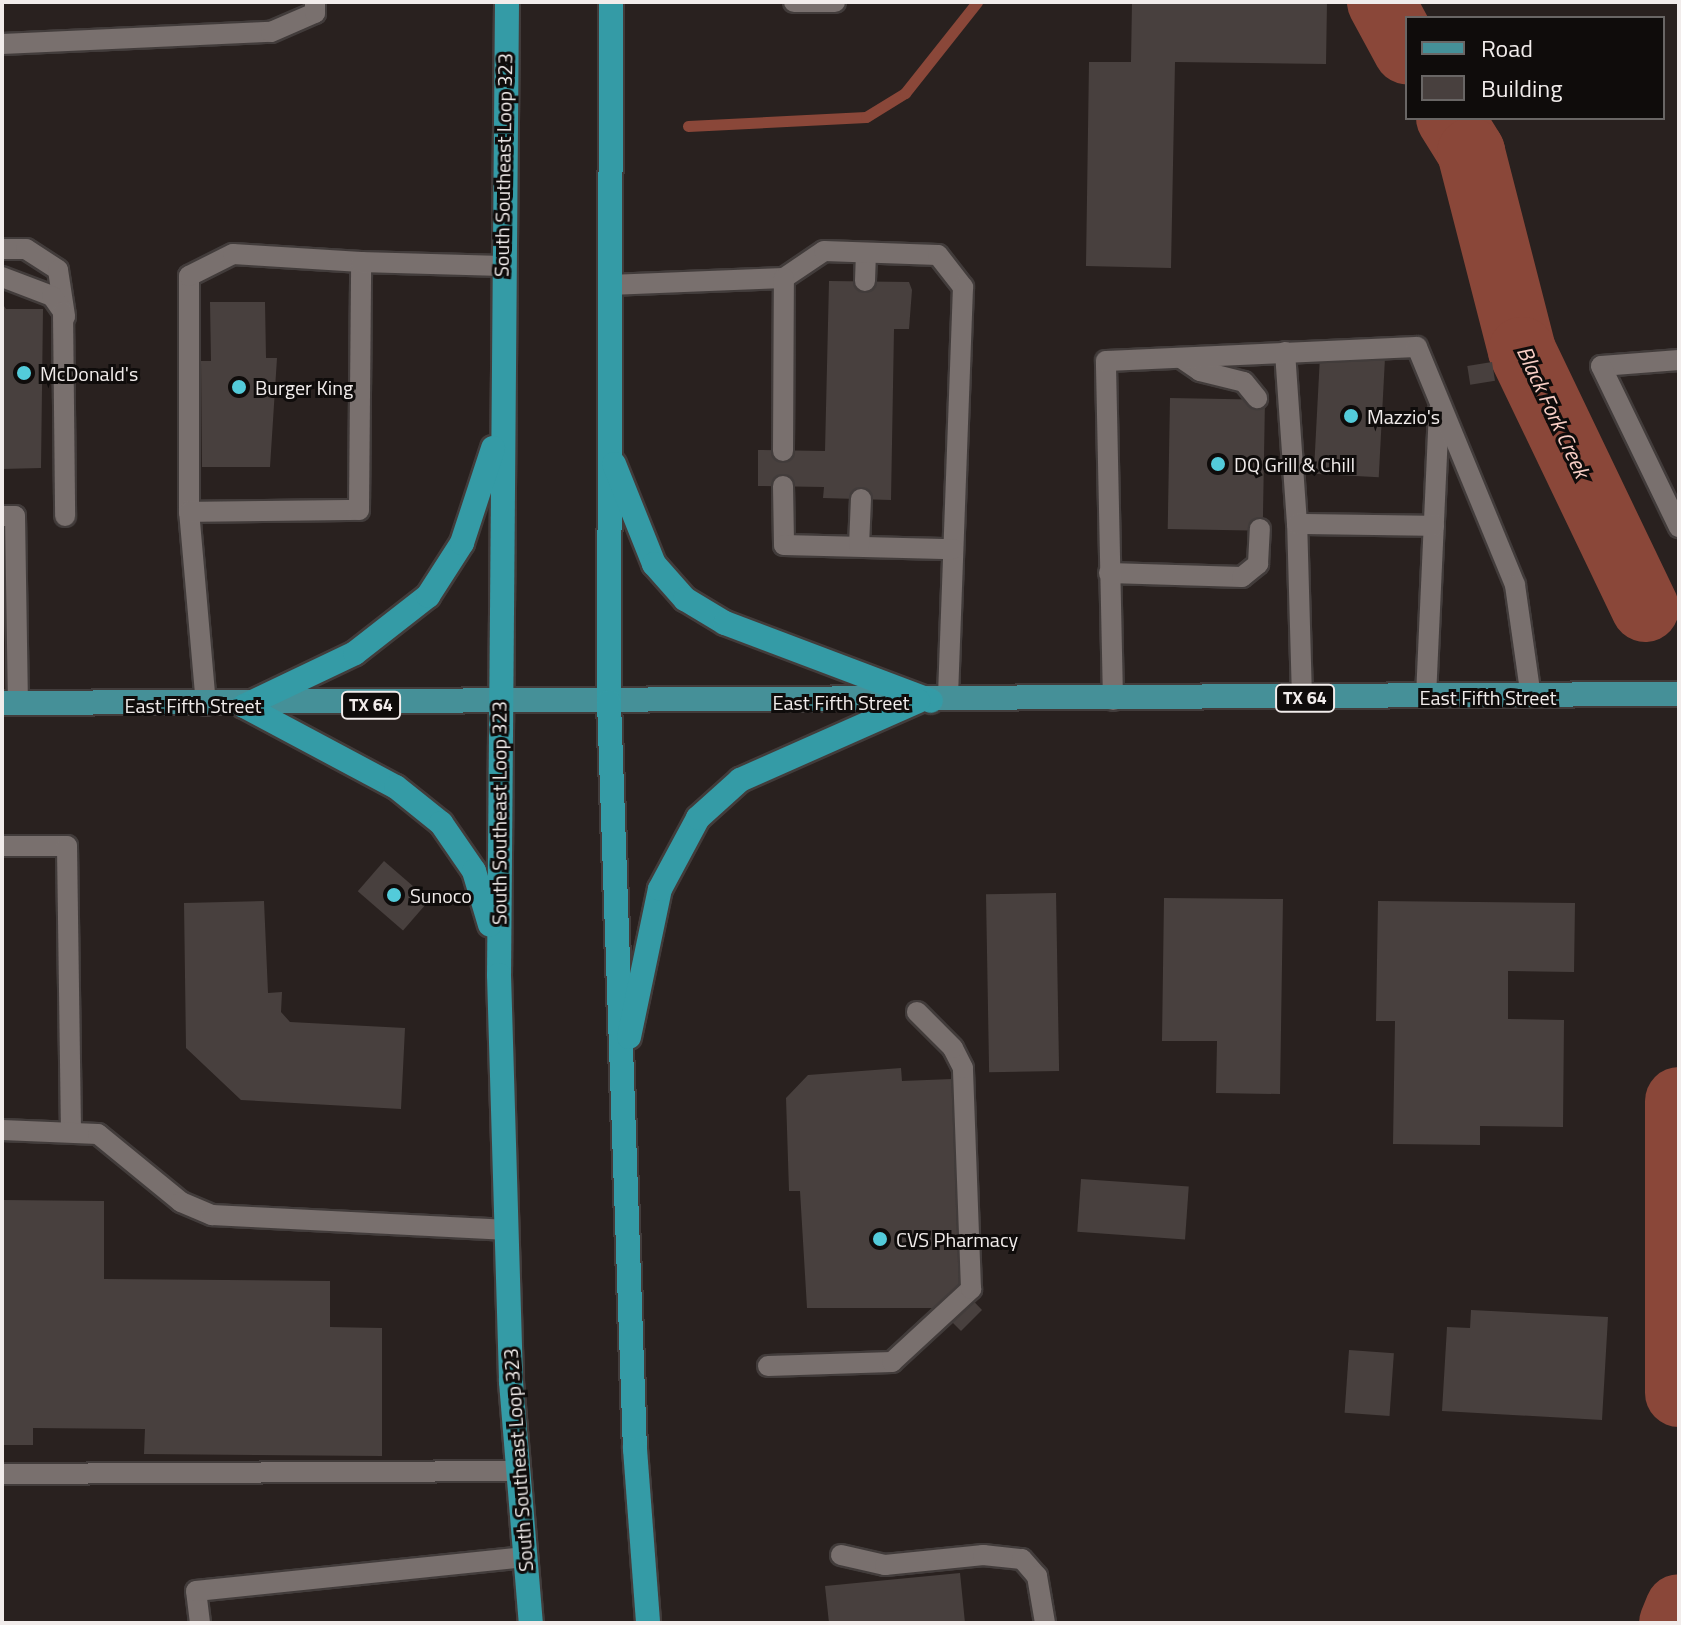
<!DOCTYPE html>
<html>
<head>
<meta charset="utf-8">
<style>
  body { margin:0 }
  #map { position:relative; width:1681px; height:1625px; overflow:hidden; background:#29211f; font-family:"Titillium Web",sans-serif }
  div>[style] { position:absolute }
  .stream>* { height:11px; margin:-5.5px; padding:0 5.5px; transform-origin:5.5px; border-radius:5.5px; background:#8a4739 }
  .river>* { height:68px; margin:-34px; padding:0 34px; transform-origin:34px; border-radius:34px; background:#8a4739 }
  .building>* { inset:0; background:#48403e; transform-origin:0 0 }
  .roads { filter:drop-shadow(2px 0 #423c3b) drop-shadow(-2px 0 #423c3b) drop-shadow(0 2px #423c3b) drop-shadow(0 -2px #423c3b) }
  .service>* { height:20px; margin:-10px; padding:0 10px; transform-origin:10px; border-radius:10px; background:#79706e }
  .primary>* { height:24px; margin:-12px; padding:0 12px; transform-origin:12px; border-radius:12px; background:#459098 }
  .trunk>* { height:24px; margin:-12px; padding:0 12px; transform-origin:12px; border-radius:12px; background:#349ba6 }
  .dots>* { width:22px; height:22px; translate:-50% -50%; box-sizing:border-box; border:4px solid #0f0c0b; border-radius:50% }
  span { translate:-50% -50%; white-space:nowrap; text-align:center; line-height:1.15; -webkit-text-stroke:6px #0f0c0b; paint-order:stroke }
  .shield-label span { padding:2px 6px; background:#0f0c0b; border:2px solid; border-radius:6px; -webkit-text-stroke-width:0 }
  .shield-label { font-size:18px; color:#f1eceb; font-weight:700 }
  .street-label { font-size:20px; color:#f1eceb }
  .poi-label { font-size:20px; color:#f1eceb }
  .left { translate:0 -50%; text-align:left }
  .water-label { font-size:22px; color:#f8cec5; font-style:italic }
  .frame { position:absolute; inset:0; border:4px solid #f1eceb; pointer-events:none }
  .legend { position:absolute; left:1405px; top:16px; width:260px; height:104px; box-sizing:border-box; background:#0f0c0b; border:2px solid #696665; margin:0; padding:10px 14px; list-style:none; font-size:24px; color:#f1eceb }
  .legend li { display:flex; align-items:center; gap:16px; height:40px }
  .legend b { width:40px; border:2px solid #696665 }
</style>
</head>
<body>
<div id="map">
  <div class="stream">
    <div style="left:688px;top:126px;width:178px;rotate:-2.9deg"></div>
    <div style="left:866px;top:117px;width:46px;rotate:-31.6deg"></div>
    <div style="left:905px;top:93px;width:116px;rotate:-51.6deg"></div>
  </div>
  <div class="river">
    <div style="left:1381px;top:2px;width:55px;rotate:61.6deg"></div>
    <div style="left:1450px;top:118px;width:40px;rotate:58deg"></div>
    <div style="left:1471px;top:152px;width:205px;rotate:75.6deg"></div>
    <div style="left:1522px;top:351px;width:285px;rotate:64.4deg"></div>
    <div style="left:1679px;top:1101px;width:292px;rotate:90deg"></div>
    <div style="left:1673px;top:1623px;width:16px;rotate:-68deg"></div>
  </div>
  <div class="building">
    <div style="clip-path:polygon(1132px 2px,1327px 2px,1326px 64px,1175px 62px,1171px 268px,1086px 266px,1089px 62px,1131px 62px)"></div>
    <div style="clip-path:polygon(829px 281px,909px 282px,912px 290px,909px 329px,894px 329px,891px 500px,823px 498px,824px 487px,758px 486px,758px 450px,825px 451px)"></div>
    <div style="clip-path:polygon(210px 302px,265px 302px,266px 358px,277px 358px,270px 467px,202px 467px,201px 361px,211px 361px)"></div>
    <div style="clip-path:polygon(2px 303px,6px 309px,43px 309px,41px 468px,2px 469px)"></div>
    <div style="left:1320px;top:356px;width:65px;height:118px;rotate:3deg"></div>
    <div style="left:1492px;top:362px;width:19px;height:25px;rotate:81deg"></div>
    <div style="left:1170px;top:398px;width:95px;height:131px;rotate:1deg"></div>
    <div style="left:384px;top:861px;width:60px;height:40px;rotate:41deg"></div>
    <div style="left:1056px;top:893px;width:178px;height:70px;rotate:89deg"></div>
    <div style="clip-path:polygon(1164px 898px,1283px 899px,1280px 1094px,1216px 1093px,1217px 1041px,1162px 1041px)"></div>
    <div style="clip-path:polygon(264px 901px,268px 993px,282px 992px,281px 1012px,290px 1022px,405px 1028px,401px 1109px,241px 1100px,186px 1048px,184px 903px)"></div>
    <div style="clip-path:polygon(1378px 901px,1575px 903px,1574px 972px,1508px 971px,1508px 1019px,1564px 1020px,1563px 1127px,1480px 1126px,1480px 1145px,1393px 1144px,1395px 1021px,1376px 1021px)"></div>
    <div style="clip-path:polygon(901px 1068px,902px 1081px,952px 1079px,960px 1287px,982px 1310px,961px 1331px,938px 1308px,807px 1308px,800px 1191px,789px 1191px,786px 1098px,808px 1075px)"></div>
    <div style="left:1081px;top:1179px;width:108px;height:53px;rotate:4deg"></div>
    <div style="clip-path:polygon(2px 1200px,104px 1201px,104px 1279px,330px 1281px,330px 1327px,382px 1328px,382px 1456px,144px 1454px,145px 1429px,33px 1428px,33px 1445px,2px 1445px)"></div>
    <div style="clip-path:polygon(1471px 1310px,1608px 1317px,1602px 1420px,1442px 1411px,1447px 1327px,1470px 1328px)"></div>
    <div style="left:1349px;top:1350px;width:45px;height:63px;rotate:4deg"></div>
    <div style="clip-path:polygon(960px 1573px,965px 1623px,829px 1623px,825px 1586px)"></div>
  </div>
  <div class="roads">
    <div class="service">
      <div style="left:794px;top:2px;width:41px"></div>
      <div style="left:2px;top:44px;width:269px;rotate:-2.6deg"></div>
      <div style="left:271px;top:32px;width:48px;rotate:-23.4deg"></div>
      <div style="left:315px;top:13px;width:11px;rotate:-90deg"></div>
      <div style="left:2px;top:249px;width:24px"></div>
      <div style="left:26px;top:249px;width:38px;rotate:33deg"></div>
      <div style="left:58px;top:270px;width:47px;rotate:81.3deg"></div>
      <div style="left:2px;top:277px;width:53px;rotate:20.8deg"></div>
      <div style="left:52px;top:296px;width:19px;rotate:55deg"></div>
      <div style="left:63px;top:312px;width:204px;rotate:89.4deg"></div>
      <div style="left:865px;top:281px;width:28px;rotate:-88deg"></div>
      <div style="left:609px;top:285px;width:175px;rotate:-2.3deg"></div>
      <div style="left:784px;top:278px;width:48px;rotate:-34deg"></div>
      <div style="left:824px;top:251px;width:114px;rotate:2deg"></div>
      <div style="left:938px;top:255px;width:41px;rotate:52deg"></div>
      <div style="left:963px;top:287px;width:413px;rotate:92.1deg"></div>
      <div style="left:1285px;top:352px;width:172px;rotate:86deg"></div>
      <div style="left:1181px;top:358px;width:23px;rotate:34deg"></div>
      <div style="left:1200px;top:371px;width:45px;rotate:14deg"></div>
      <div style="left:1244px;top:382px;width:21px;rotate:51deg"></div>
      <div style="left:1679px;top:360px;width:78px;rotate:175.6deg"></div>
      <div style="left:1601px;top:366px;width:179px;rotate:64.2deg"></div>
      <div style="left:783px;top:451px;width:173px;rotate:-89.7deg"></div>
      <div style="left:783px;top:486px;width:59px;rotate:89deg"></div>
      <div style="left:784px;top:545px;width:169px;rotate:1.4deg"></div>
      <div style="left:189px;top:512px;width:236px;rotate:-90deg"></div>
      <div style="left:189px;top:276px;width:49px;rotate:-26.6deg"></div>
      <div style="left:233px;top:254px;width:128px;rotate:3.6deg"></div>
      <div style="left:2px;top:516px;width:13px"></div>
      <div style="left:15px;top:516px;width:187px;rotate:89.1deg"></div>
      <div style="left:859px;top:546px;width:47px;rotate:-87.6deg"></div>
      <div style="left:1109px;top:573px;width:133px;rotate:1.7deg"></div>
      <div style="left:1242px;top:577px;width:21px;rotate:-39deg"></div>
      <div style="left:1258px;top:564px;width:35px;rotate:-87deg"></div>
      <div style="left:1426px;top:697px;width:287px;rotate:-87.4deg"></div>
      <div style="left:1302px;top:698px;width:174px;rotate:-91.6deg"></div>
      <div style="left:1297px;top:524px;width:137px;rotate:0.8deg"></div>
      <div style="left:1113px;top:700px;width:339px;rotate:-91.2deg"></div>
      <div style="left:1106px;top:361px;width:311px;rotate:-2.6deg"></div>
      <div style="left:1417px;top:347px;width:257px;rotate:67.6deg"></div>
      <div style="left:1515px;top:585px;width:113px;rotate:81.9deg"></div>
      <div style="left:206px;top:705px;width:194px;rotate:-95deg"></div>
      <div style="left:189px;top:512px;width:170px;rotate:-0.7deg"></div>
      <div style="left:359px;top:510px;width:248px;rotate:-89.5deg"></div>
      <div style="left:361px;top:262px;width:140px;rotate:1.6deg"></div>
      <div style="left:2px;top:846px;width:65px"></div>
      <div style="left:67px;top:846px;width:284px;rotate:89.2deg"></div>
      <div style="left:2px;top:1130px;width:96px;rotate:2.4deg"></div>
      <div style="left:98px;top:1134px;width:107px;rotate:39.3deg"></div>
      <div style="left:181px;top:1202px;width:34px;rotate:23deg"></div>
      <div style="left:212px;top:1215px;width:292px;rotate:2.9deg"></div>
      <div style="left:768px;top:1366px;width:124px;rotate:-1.8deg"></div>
      <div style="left:892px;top:1362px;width:108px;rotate:-42.7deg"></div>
      <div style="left:971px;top:1289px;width:221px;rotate:-92.1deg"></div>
      <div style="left:963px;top:1068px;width:22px;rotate:-117deg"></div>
      <div style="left:953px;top:1048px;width:51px;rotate:-135deg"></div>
      <div style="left:2px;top:1474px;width:515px;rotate:-0.33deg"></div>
      <div style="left:841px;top:1555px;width:45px;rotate:12.8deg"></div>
      <div style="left:885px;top:1565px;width:99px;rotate:-5.8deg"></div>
      <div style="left:983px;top:1555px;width:39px;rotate:6deg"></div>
      <div style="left:1022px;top:1559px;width:23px;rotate:49deg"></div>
      <div style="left:1037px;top:1576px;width:48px;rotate:80.3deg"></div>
      <div style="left:200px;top:1623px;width:32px;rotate:-97deg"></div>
      <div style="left:196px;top:1591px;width:331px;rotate:-5.9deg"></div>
    </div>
    <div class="primary">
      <div style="left:2px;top:703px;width:1677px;rotate:-0.31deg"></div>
    </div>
    <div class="trunk">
      <div style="left:507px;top:2px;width:973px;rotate:90.47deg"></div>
      <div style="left:499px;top:975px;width:407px;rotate:88.3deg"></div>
      <div style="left:511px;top:1382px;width:242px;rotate:85.3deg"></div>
      <div style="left:611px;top:2px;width:700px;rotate:90.16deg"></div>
      <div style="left:609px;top:702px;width:747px;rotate:88.01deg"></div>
      <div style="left:635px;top:1449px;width:174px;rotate:85.7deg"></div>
      <div style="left:614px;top:464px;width:108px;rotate:68.2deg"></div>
      <div style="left:654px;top:564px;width:47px;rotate:48.5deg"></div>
      <div style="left:685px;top:599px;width:47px;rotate:31deg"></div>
      <div style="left:725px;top:623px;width:220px;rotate:20.7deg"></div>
      <div style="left:244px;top:706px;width:123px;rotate:-25.5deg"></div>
      <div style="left:355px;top:653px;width:93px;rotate:-38deg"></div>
      <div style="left:428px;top:596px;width:63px;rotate:-57.3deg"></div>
      <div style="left:462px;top:543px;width:100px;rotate:-71.9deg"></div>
      <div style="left:244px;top:706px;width:172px;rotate:28.1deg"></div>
      <div style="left:396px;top:787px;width:58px;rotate:38.7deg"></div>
      <div style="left:441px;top:823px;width:58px;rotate:55.5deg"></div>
      <div style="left:474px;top:871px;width:56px;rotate:73.5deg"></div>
      <div style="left:629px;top:1037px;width:151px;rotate:-78.2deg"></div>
      <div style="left:660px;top:889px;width:81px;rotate:-61.8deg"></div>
      <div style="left:698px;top:818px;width:57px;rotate:-42.1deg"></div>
      <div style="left:740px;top:780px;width:195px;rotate:-23.9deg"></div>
    </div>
  </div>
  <div class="dots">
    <div style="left:24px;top:373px;background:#53cbda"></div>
    <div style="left:239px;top:387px;background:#53cbda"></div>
    <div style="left:1351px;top:416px;background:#53cbda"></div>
    <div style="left:1218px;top:464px;background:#53cbda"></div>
    <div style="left:394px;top:895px;background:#53cbda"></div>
    <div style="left:880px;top:1239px;background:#53cbda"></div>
  </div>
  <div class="shield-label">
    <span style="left:1305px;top:698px">TX 64</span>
    <span style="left:371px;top:705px">TX 64</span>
  </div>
  <div class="street-label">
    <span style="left:503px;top:165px;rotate:-89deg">South Southeast Loop 323</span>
    <span style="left:1488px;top:697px">East Fifth Street</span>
    <span style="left:841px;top:702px">East Fifth Street</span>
    <span style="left:193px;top:705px">East Fifth Street</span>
    <span style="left:499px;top:813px;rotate:-90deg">South Southeast Loop 323</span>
    <span style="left:518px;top:1460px;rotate:-94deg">South Southeast Loop 323</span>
  </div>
  <div class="poi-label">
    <span class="left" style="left:40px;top:373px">McDonald's</span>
    <span class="left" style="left:255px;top:387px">Burger King</span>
    <span class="left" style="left:1367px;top:416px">Mazzio's</span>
    <span class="left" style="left:1234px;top:464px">DQ Grill &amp; Chill</span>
    <span class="left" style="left:410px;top:895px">Sunoco</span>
    <span class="left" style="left:896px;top:1239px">CVS Pharmacy</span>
  </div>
  <div class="water-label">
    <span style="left:1553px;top:412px;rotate:65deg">Black Fork Creek</span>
  </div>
  <div class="frame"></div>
  <ul class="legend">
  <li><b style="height:10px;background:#459098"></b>Road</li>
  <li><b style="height:22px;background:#48403e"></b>Building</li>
  </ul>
</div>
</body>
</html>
